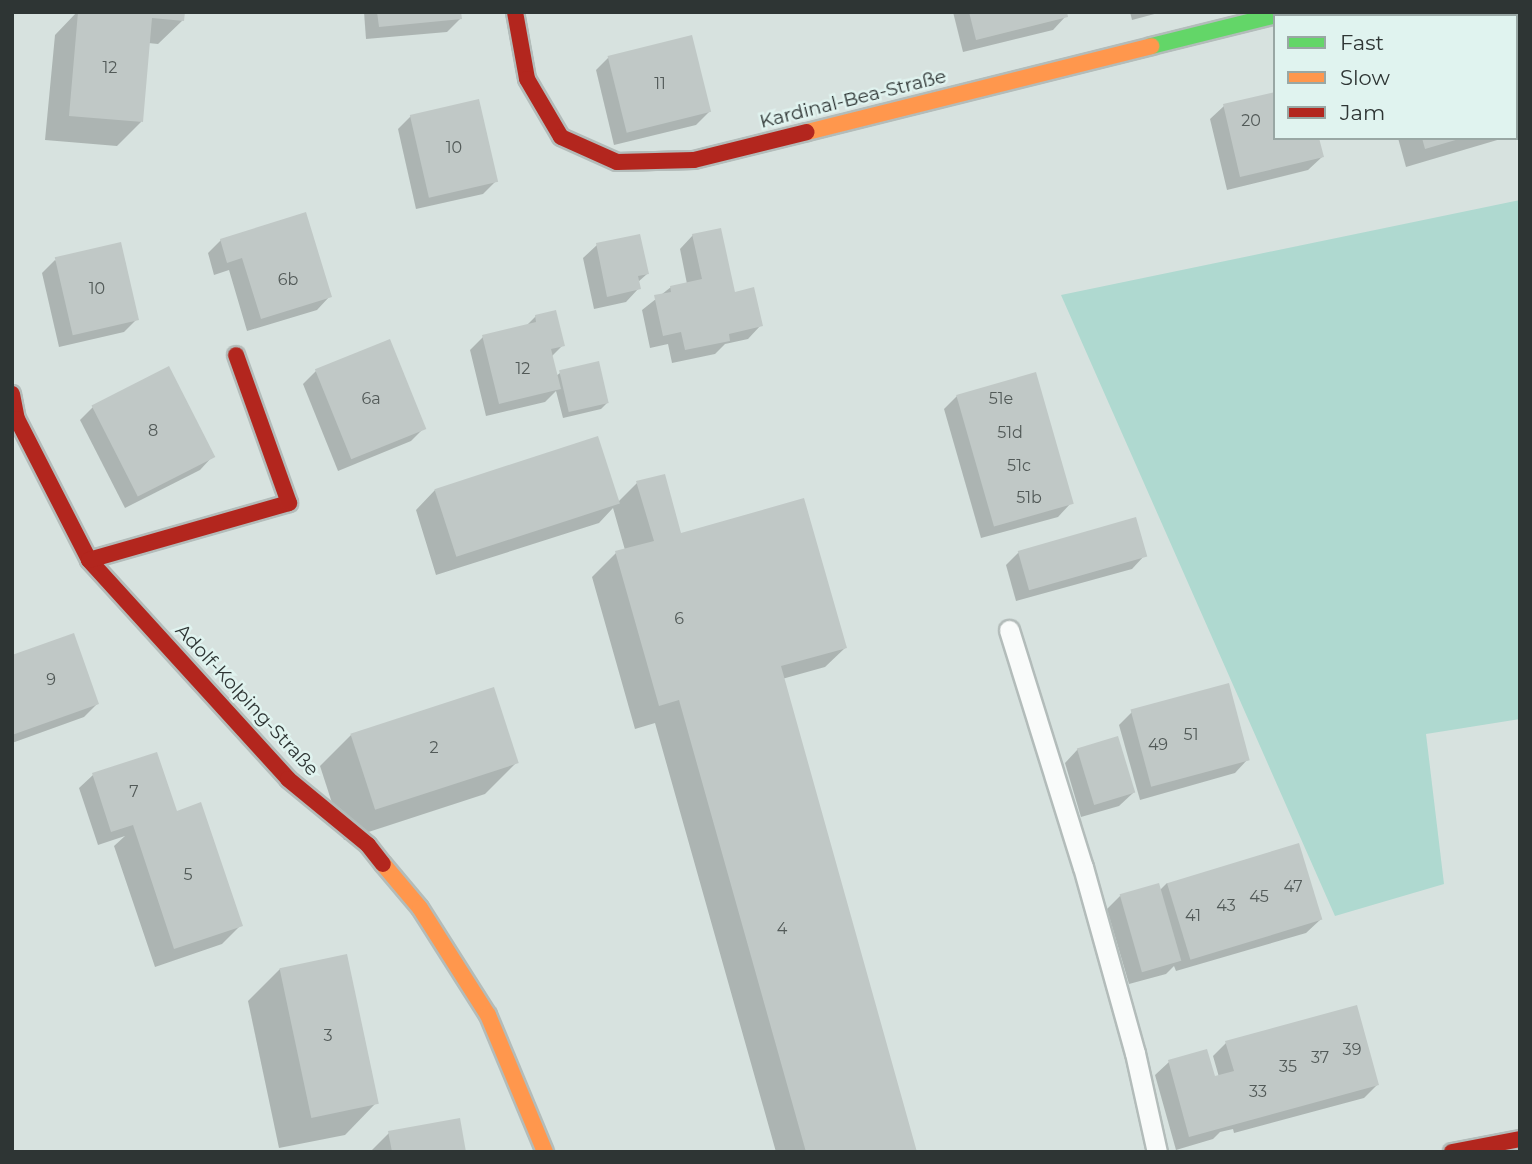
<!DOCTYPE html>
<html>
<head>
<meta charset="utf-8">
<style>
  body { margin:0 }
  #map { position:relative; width:1532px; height:1164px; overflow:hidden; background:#d7e2df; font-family:Montserrat,sans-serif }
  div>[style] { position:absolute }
  .green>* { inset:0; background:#afd9d0 }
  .shadow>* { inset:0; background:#0003 }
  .building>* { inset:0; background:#c0c8c6; transform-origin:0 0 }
  .roads { filter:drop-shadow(2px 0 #b3bcba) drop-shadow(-2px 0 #b3bcba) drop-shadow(0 2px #b3bcba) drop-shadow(0 -2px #b3bcba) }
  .lane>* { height:19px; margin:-9.5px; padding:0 9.5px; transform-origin:9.5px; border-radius:9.5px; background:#f9fbfa }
  .fast>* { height:16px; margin:-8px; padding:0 8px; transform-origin:8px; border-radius:8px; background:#63d668 }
  .slow>* { height:16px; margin:-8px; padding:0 8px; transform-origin:8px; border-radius:8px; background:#ff974d }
  .jam>* { height:16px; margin:-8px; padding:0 8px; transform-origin:8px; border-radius:8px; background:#b3261e }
  span { translate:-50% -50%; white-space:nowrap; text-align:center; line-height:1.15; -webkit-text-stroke:5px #e0f3ef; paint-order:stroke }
  .number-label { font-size:16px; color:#525a58 }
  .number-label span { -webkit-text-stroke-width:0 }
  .street-label { font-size:19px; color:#2e3534 }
  .frame { position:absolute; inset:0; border:14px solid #2e3534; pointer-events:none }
  .legend { position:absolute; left:1273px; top:14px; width:245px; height:126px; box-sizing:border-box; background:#e0f3ef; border:2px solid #99a7a4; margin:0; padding:9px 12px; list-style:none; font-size:21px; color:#2e3534 }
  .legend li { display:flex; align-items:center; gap:14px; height:35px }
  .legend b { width:35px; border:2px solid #99a7a4 }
</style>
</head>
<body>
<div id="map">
  <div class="green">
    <div style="clip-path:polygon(1520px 200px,1520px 719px,1426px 734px,1444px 884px,1335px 916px,1061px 295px)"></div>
  </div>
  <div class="shadow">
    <div style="clip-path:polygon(77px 12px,183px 12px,183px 20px,158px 44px,148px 43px,141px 122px,117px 146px,45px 140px,55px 35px)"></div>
    <div style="clip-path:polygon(364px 12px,459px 12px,460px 19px,447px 32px,366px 39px)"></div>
    <div style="clip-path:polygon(953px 12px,1065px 12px,1066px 16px,1053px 30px,963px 52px)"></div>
    <div style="clip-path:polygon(1130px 12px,1162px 12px,1132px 20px)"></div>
    <div style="clip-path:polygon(609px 57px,709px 112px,696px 125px,614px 145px,596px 70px)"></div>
    <div style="clip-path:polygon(1224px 106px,1275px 138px,1322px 157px,1308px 170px,1227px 190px,1210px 119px)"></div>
    <div style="clip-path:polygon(411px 116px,496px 181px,483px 194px,416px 209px,398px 129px)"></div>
    <div style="clip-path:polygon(1398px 138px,1504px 138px,1406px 167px)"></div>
    <div style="clip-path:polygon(693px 235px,734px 294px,761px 325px,748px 339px,725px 344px,715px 354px,672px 363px,668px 344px,650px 348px,642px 310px,671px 287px,687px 284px,680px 249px)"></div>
    <div style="clip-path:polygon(221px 240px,330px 296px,317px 310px,247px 331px,229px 270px,214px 275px,208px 253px)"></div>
    <div style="clip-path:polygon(597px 245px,647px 274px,638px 282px,639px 288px,626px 302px,594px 309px,583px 258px)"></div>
    <div style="clip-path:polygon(55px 260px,137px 319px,124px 332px,59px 347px,42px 273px)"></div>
    <div style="clip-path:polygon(536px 316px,563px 345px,551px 357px,556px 376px,560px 373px,607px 403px,601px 409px,563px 418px,556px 391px,545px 402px,486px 416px,470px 350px,483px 337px,525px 327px)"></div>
    <div style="clip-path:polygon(316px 371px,424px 428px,411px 441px,338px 471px,303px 384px)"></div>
    <div style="clip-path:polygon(957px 396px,1071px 503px,1058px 517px,981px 538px,944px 409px)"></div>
    <div style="clip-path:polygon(93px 407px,213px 456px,200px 470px,125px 508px,80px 420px)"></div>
    <div style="clip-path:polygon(637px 483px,680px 535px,845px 648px,825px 667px,782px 679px,915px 1152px,776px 1152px,655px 723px,635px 729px,592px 577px,616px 553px,625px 550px,613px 508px,599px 523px,436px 575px,416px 510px,435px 490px,618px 502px)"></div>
    <div style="clip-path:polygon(1019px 552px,1145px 555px,1132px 569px,1016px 601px,1006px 565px)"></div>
    <div style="clip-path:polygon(12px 657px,97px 704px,84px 717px,12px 743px)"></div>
    <div style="clip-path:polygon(1132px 712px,1248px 759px,1235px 773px,1140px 800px,1119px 725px)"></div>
    <div style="clip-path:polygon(351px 735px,516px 763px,485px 794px,344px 840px,320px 766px)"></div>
    <div style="clip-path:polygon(1078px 749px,1133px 793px,1119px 806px,1081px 817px,1065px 763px)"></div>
    <div style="clip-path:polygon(93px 775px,175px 812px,241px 925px,222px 944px,155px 967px,114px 846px,125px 836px,98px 845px,79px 788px)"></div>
    <div style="clip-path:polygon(1167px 883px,1320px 920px,1306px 933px,1176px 971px,1174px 966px,1166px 974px,1129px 984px,1107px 909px,1121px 895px,1159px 891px)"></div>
    <div style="clip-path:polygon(280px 969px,376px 1103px,345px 1135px,279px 1148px,248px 1001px)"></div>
    <div style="clip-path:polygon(1226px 1043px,1377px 1085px,1364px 1098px,1234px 1133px,1233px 1129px,1220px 1132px,1213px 1139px,1176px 1150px,1155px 1075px,1169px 1062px,1214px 1080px,1219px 1077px,1213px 1056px)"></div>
    <div style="clip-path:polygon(389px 1133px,464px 1152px,370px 1152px)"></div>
  </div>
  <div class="building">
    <div style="clip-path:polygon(78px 12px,185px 12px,184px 21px,152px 18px,143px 122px,69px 116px)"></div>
    <div style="clip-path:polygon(377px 12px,461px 12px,462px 19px,379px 27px)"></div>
    <div style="clip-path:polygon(969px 12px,1067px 12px,1068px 17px,976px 40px)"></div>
    <div style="left:692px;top:35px;width:79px;height:87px;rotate:76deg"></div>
    <div style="clip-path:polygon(1516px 70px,1520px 79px,1520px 121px,1516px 122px)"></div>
    <div style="clip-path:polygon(1275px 92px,1275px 138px,1319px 138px,1324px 157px,1240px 177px,1223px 104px)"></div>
    <div style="left:479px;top:99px;width:85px;height:71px;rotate:77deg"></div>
    <div style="clip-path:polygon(1422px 138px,1459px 138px,1459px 139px,1425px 149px)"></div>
    <div style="clip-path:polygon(306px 212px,332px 297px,261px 319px,242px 258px,227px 263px,220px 239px)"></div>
    <div style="clip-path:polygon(721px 228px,735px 292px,754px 287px,763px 326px,729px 334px,730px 341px,685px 350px,681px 332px,663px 336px,654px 295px,671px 292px,670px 286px,702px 279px,692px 234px)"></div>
    <div style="clip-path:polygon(640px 234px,649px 274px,638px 276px,641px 289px,607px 297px,596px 243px)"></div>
    <div style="left:121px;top:242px;width:80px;height:68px;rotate:77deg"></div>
    <div style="clip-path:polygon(556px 310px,565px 346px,551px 349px,561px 389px,499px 404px,482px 335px,536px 322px,535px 315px)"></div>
    <div style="left:390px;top:339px;width:97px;height:81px;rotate:68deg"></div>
    <div style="left:599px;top:361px;width:43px;height:41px;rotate:77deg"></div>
    <div style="left:169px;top:366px;width:102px;height:87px;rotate:63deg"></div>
    <div style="left:1036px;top:372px;width:137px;height:83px;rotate:74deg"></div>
    <div style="left:598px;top:436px;width:71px;height:172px;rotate:72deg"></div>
    <div style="clip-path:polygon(665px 474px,681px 533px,804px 498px,847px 648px,781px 666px,917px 1152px,806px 1152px,679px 700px,659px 706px,615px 551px,654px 541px,636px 481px)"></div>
    <div style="left:1136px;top:517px;width:41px;height:123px;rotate:74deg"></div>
    <div style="clip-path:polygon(74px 633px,99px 704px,12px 735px,12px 655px)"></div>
    <div style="left:1229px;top:683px;width:80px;height:102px;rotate:75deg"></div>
    <div style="left:494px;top:687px;width:80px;height:151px;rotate:72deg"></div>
    <div style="left:1118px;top:736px;width:59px;height:43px;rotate:73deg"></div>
    <div style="clip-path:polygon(157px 752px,177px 811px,201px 802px,243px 926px,174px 949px,133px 825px,111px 832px,92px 773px)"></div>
    <div style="left:1299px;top:843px;width:80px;height:138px;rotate:73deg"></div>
    <div style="left:1159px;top:883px;width:81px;height:41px;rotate:74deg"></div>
    <div style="left:347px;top:954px;width:153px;height:69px;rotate:78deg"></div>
    <div style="clip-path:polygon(1357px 1005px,1379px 1085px,1189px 1137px,1168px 1060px,1207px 1049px,1215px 1076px,1234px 1071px,1225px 1041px)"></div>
    <div style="clip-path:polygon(460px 1118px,466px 1152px,392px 1152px,388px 1131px)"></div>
  </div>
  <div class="roads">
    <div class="lane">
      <div style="left:1009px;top:630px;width:248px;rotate:72.7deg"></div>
      <div style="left:1083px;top:867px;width:193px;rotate:74.4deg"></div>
      <div style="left:1135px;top:1053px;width:101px;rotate:77.5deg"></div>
    </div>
    <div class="fast">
      <div style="left:1151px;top:46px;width:141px;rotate:-13.9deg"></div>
    </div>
    <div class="slow">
      <div style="left:807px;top:132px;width:355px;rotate:-14deg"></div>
      <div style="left:383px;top:864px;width:57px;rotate:49.9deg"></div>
      <div style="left:420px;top:908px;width:127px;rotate:57.6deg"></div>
      <div style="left:488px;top:1015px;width:148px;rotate:67.4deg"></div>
    </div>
    <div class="jam">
      <div style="left:515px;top:12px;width:68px;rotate:79.8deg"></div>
      <div style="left:527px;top:79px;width:67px;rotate:59.6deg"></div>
      <div style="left:561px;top:137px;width:61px;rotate:24.1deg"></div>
      <div style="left:617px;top:162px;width:77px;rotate:-1.5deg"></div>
      <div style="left:694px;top:160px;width:116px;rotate:-13.9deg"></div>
      <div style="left:12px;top:394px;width:25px;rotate:79deg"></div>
      <div style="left:17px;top:419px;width:158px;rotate:62.9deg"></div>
      <div style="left:89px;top:560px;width:296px;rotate:47.7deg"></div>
      <div style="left:288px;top:779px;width:104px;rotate:39.5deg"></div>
      <div style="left:368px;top:845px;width:24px;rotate:52deg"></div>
      <div style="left:89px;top:560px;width:208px;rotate:-15.9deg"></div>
      <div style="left:289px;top:503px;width:157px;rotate:-109.7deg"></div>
      <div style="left:1452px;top:1152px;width:69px;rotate:-10.8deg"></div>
    </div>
  </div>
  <div class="number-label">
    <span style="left:110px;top:68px">12</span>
    <span style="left:660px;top:84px">11</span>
    <span style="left:1251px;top:121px">20</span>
    <span style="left:454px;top:148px">10</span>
    <span style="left:288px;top:280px">6b</span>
    <span style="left:97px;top:289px">10</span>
    <span style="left:523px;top:369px">12</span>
    <span style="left:371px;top:399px">6a</span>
    <span style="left:1001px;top:399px">51e</span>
    <span style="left:153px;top:431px">8</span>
    <span style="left:1010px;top:433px">51d</span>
    <span style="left:1019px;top:466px">51c</span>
    <span style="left:1029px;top:498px">51b</span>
    <span style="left:679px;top:619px">6</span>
    <span style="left:51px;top:680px">9</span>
    <span style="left:1191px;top:735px">51</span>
    <span style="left:1158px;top:745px">49</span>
    <span style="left:434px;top:748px">2</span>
    <span style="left:134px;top:792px">7</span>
    <span style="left:188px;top:875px">5</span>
    <span style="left:1293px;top:887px">47</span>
    <span style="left:1259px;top:897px">45</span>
    <span style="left:1226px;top:906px">43</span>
    <span style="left:1193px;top:916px">41</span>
    <span style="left:782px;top:929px">4</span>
    <span style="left:328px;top:1036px">3</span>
    <span style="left:1352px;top:1050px">39</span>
    <span style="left:1320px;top:1058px">37</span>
    <span style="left:1288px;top:1067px">35</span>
    <span style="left:1258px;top:1092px">33</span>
  </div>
  <div class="street-label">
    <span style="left:853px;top:99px;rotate:-14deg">Kardinal-Bea-Straße</span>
    <span style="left:247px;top:700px;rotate:47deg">Adolf-Kolping-Straße</span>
  </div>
  <div class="frame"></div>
  <ul class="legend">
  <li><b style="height:9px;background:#63d668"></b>Fast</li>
  <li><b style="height:9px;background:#ff974d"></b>Slow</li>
  <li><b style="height:9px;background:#b3261e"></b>Jam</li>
  </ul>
</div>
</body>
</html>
